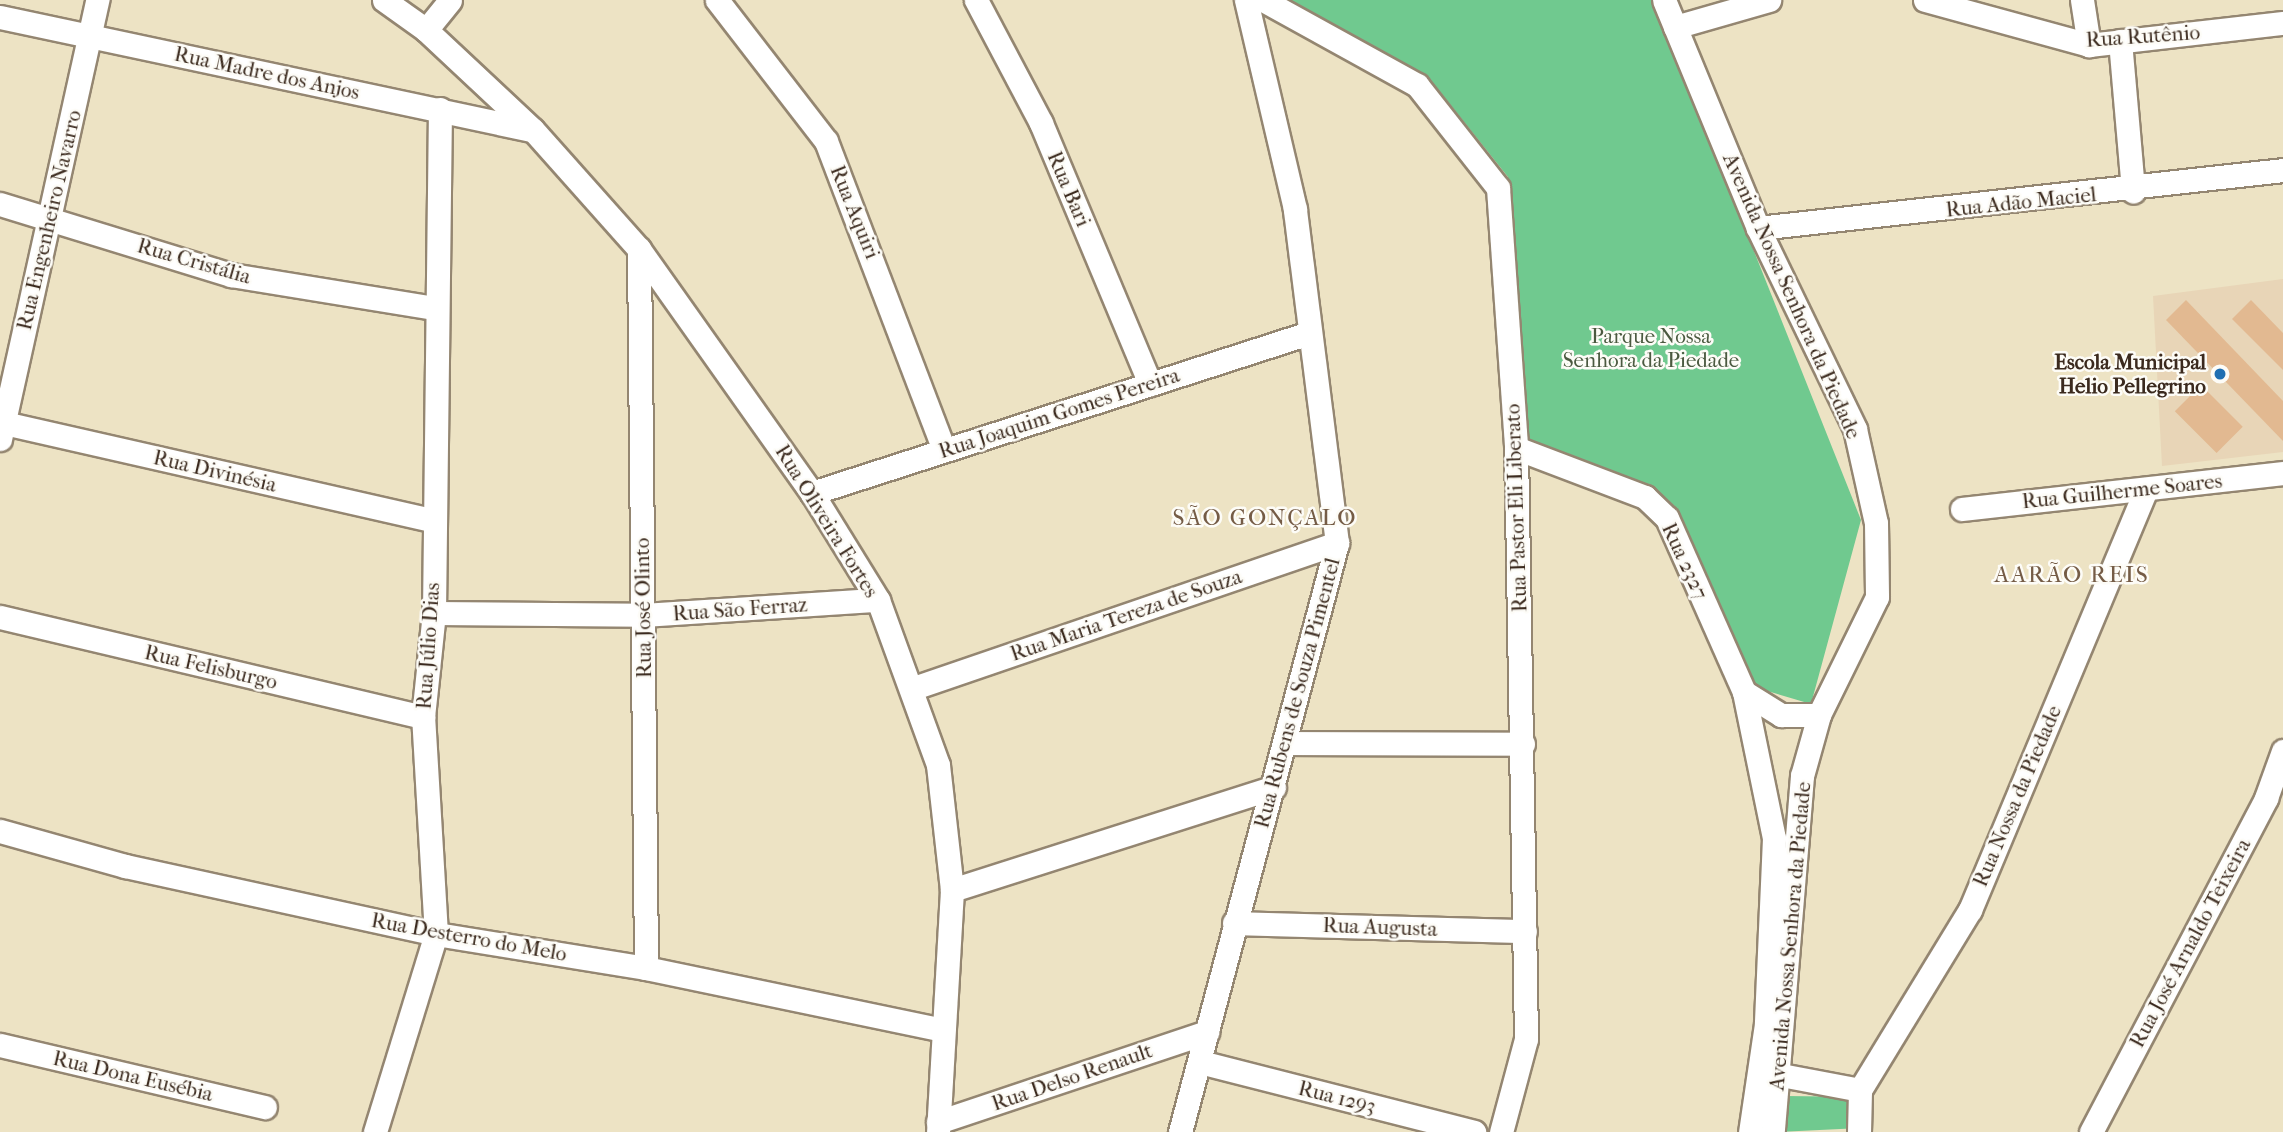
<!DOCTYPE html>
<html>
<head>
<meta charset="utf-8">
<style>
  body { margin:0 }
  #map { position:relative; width:2283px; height:1132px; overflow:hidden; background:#ede3c4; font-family:"IM FELL French Canon",serif }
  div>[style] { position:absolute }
  .built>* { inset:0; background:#e8d5b7 }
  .green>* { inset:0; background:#70c98f }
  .building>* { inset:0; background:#e2b991; transform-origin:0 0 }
  .roads { filter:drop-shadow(2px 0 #948671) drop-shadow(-2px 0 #948671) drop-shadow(0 2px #948671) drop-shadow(0 -2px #948671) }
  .street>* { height:23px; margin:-11.5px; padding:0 11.5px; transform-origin:11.5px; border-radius:11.5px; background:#fff }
  .dots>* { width:19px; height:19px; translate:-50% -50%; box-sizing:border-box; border:4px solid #fdfcf7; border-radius:50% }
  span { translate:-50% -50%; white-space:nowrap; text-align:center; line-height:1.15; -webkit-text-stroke:5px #fdfcf7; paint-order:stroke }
  .street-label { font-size:21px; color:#3b2a1e }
  .park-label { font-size:21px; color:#4b5a40 }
  .poi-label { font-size:21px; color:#3b2a1e; font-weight:700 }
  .right { translate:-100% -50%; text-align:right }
  .neighbourhood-label { font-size:23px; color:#755c46; letter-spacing:2px }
</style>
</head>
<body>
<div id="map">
  <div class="built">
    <div style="clip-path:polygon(2283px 279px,2283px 452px,2162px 466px,2153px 296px)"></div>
  </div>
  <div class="green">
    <div style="clip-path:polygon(1288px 0,1654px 0,1861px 520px,1811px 704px,1757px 688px,1668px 504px,1523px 436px,1508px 177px,1429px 78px)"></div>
    <div style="clip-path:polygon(1785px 1096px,1867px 1097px,1861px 1128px,1778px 1132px)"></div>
  </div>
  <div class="building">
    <div style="clip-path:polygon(2186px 300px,2283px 401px,2283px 441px,2166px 320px)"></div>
    <div style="clip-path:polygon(2251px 300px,2283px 333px,2283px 370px,2232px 319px)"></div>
    <div style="left:2201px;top:385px;width:59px;height:37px;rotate:45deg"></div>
  </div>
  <div class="roads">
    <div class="street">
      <div style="left:384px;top:0;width:52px;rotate:35.5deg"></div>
      <div style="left:426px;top:30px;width:146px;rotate:43.1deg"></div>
      <div style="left:533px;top:130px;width:159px;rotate:48.3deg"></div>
      <div style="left:639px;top:249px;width:299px;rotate:54.7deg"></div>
      <div style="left:812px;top:493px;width:126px;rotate:58.3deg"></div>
      <div style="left:878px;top:600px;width:176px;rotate:70deg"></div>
      <div style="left:938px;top:765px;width:126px;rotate:83.6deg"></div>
      <div style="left:952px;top:890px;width:242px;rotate:93.3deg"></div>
      <div style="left:717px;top:0;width:178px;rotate:52.3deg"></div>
      <div style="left:826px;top:141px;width:331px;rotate:69.1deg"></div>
      <div style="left:976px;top:0;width:139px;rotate:62.1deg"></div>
      <div style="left:1041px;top:123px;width:283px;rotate:67.3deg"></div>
      <div style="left:1263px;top:0;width:176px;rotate:28.9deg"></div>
      <div style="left:1417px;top:85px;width:131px;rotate:51.8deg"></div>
      <div style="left:1498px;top:188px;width:261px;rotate:86deg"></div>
      <div style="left:1516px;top:448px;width:591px;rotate:89.03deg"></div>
      <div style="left:1526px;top:1039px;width:96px;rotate:105deg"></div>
      <div style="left:1664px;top:0;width:247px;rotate:67.6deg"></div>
      <div style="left:1758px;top:228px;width:223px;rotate:64.2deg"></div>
      <div style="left:1855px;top:429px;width:96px;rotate:77.4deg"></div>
      <div style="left:1876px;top:523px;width:74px;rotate:89.2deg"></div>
      <div style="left:1877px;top:597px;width:131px;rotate:116.2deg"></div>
      <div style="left:1819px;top:715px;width:63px;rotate:105.6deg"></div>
      <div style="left:1802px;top:776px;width:357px;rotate:94.7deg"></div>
      <div style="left:1925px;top:0;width:170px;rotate:15.3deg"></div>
      <div style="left:2089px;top:45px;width:195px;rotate:-6.5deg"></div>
      <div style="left:2082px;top:0;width:46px;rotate:81.2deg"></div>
      <div style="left:0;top:17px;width:543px;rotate:12.01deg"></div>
      <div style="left:1675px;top:27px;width:98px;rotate:-16deg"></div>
      <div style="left:426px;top:30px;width:38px;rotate:-51deg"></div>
      <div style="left:2120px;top:41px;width:151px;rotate:85deg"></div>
      <div style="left:0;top:204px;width:242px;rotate:17.1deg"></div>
      <div style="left:231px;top:275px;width:206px;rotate:9.2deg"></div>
      <div style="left:1758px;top:228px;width:528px;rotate:-6.3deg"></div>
      <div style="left:639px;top:249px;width:719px;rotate:89.44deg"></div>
      <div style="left:0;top:422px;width:442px;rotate:12.8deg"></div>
      <div style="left:0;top:439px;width:450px;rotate:-77.5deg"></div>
      <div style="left:1516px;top:448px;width:138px;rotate:20.8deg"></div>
      <div style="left:1645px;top:497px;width:30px;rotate:44deg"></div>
      <div style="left:1667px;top:518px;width:190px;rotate:66.1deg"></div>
      <div style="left:1744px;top:692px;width:149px;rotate:78.4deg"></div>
      <div style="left:1774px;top:838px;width:186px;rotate:92.5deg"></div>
      <div style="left:1766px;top:1024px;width:109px;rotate:98.4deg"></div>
      <div style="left:812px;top:493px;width:519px;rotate:-17.84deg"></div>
      <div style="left:1962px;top:509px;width:323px;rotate:-6.4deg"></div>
      <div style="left:434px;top:613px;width:209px;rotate:0.5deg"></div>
      <div style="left:643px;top:615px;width:235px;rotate:-3.7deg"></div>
      <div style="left:0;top:617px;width:435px;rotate:13.3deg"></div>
      <div style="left:914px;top:688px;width:447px;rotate:-18.9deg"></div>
      <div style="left:1744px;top:692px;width:44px;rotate:31.9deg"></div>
      <div style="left:1781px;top:715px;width:38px"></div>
      <div style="left:1285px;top:743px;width:238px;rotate:0.2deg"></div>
      <div style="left:0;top:831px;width:130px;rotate:15.6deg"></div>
      <div style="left:125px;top:866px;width:318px;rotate:12.3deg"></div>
      <div style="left:436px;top:934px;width:213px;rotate:9.2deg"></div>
      <div style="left:646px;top:968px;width:302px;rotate:11.8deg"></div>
      <div style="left:952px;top:890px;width:338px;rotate:-17.7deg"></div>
      <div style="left:1234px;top:923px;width:291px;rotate:1.6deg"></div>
      <div style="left:0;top:1045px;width:272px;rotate:13.2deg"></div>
      <div style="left:1200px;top:1062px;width:283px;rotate:14.3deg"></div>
      <div style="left:1765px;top:1072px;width:97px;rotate:10.7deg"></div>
      <div style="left:938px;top:1122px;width:284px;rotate:-18.5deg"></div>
      <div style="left:375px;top:1132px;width:207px;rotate:-72.9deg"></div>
      <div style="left:436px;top:934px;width:217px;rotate:-93.4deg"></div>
      <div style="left:423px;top:717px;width:105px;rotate:-84deg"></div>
      <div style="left:434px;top:613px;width:504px;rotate:-89.32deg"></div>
      <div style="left:1180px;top:1132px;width:610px;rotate:-75.07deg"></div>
      <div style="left:1337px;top:543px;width:337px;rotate:-97.2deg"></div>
      <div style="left:1295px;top:209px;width:215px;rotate:-103.2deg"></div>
      <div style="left:1859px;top:1132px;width:42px;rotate:-88.6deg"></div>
      <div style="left:1860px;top:1090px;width:211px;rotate:-58.6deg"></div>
      <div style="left:1970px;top:910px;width:456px;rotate:-67.3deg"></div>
      <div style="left:2091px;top:1132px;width:377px;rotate:-62.3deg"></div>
      <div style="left:2266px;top:798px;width:50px;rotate:-70.1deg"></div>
    </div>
  </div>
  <div class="dots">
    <div style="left:2220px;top:374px;background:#1f6fb2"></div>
  </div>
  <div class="street-label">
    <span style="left:2143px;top:36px;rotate:-4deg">Rua Rutênio</span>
    <span style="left:267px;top:73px;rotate:12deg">Rua Madre dos Anjos</span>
    <span style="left:1069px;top:189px;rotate:67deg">Rua Bari</span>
    <span style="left:2021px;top:202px;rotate:-6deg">Rua Adão Maciel</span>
    <span style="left:855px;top:212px;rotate:68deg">Rua Aquiri</span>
    <span style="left:49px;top:220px;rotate:-77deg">Rua Engenheiro Navarro</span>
    <span style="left:194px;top:261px;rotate:16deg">Rua Cristália</span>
    <span style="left:1792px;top:296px;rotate:66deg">Avenida Nossa Senhora da Piedade</span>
    <span style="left:1059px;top:413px;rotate:-18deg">Rua Joaquim Gomes Pereira</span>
    <span style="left:215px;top:471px;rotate:13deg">Rua Divinésia</span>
    <span style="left:2122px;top:491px;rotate:-6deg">Rua Guilherme Soares</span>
    <span style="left:1516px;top:508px;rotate:-92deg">Rua Pastor Eli Liberato</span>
    <span style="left:827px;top:521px;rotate:58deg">Rua Oliveira Fortes</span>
    <span style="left:1685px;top:561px;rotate:65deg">Rua 2327</span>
    <span style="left:643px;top:608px;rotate:-91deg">Rua José Olinto</span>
    <span style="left:740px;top:609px;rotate:-4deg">Rua São Ferraz</span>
    <span style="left:1126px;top:615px;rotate:-19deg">Rua Maria Tereza de Souza</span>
    <span style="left:428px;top:646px;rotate:-86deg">Rua Júlio Dias</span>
    <span style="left:211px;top:667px;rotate:13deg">Rua Felisburgo</span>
    <span style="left:1297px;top:693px;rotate:-75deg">Rua Rubens de Souza Pimentel</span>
    <span style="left:2017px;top:796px;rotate:-67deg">Rua Nossa da Piedade</span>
    <span style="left:1380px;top:927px;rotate:2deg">Rua Augusta</span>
    <span style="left:1790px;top:936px;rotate:-85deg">Avenida Nossa Senhora da Piedade</span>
    <span style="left:469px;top:937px;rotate:10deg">Rua Desterro do Melo</span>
    <span style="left:2190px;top:943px;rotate:-62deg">Rua José Arnaldo Teixeira</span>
    <span style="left:133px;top:1076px;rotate:13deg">Rua Dona Eusébia</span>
    <span style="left:1072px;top:1077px;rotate:-19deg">Rua Delso Renault</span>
    <span style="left:1337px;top:1097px;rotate:14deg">Rua 1293</span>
  </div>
  <div class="park-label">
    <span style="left:1651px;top:348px">Parque Nossa<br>Senhora da Piedade</span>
  </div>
  <div class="poi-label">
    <span class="right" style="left:2206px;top:374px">Escola Municipal<br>Helio Pellegrino</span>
  </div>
  <div class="neighbourhood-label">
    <span style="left:1265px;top:518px">SÃO GONÇALO</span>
    <span style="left:2072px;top:575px">AARÃO REIS</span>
  </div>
</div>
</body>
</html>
